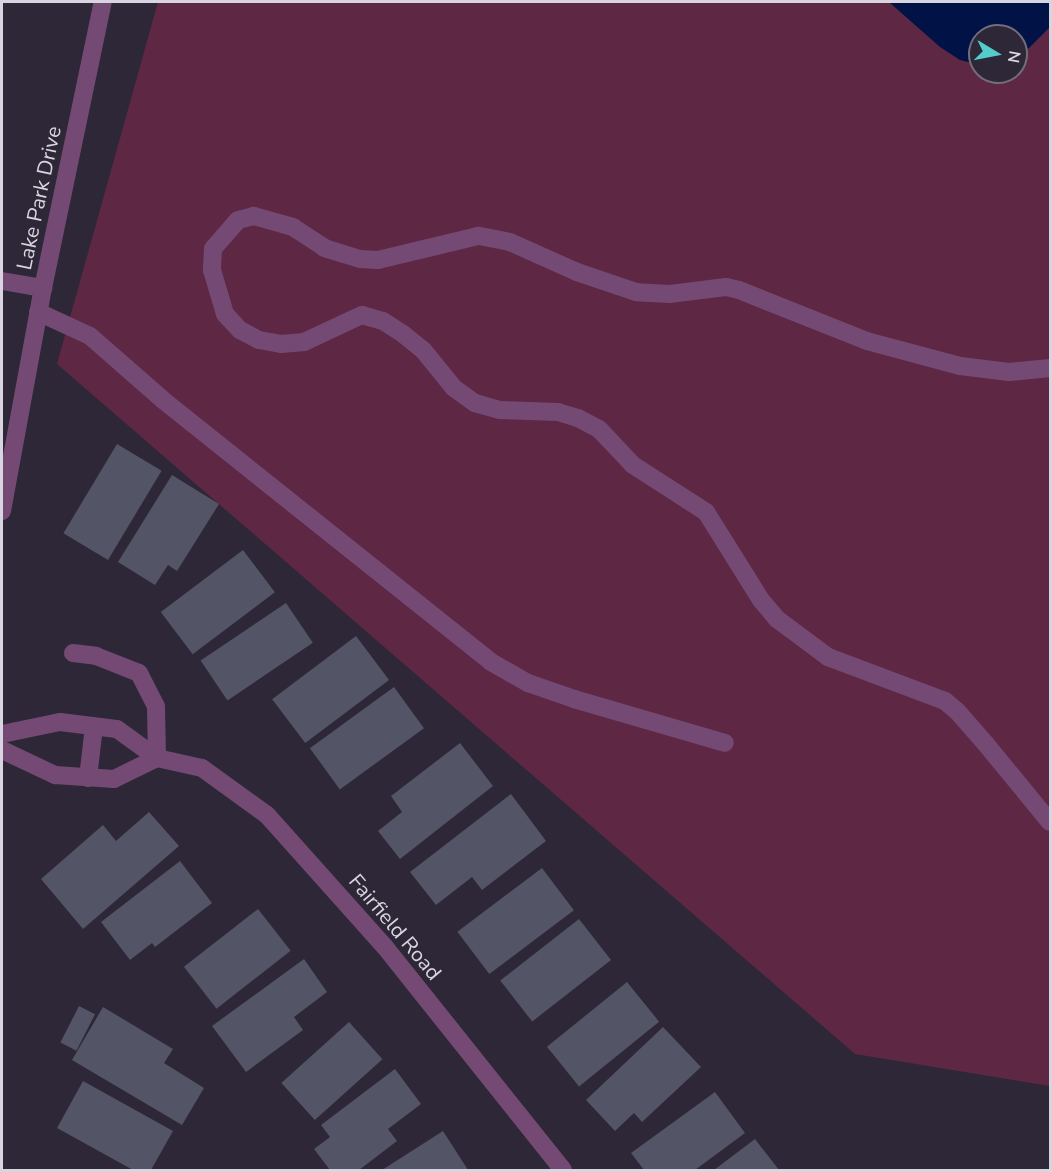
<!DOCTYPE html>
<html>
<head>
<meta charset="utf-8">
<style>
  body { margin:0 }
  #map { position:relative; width:1052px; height:1172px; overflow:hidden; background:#2e2737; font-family:"Nunito Sans",sans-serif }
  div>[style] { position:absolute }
  .green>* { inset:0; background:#5e2845 }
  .water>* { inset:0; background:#001246 }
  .building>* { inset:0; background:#535466; transform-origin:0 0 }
  .minor>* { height:18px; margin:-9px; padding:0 9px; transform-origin:9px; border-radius:9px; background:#744a74 }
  span { translate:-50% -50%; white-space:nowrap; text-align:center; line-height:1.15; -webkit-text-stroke:5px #2e2737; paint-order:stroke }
  .street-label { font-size:21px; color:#d9d5e0 }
  .frame { position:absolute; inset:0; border:3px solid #d9d5e0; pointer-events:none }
  .north { position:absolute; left:968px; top:24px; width:60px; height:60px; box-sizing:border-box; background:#2e2737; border:2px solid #726d7b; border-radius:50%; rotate:100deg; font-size:16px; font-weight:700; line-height:24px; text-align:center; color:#d9d5e0 }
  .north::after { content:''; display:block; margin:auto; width:21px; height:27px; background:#52cdcc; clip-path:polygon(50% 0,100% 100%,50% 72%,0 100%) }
</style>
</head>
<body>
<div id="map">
  <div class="green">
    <div style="clip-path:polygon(evenodd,158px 2px,1050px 2px,1050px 1086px,855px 1054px,57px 364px,158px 2px,980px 36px,1016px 36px,1016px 72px,980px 72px,980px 36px)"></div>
  </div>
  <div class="water">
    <div style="clip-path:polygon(889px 2px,1050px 2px,1050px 27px,1029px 48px,1016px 55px,1016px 36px,980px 36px,980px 65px,960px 60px,940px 47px)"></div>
  </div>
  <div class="building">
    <div style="left:117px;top:444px;width:52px;height:104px;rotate:31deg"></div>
    <div style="clip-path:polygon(172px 475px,219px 504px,177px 571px,168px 565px,155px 585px,118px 562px)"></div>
    <div style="left:243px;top:550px;width:53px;height:103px;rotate:53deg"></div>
    <div style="left:286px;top:603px;width:48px;height:103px;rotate:56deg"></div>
    <div style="left:356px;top:636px;width:55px;height:105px;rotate:53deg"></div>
    <div style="left:394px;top:687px;width:51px;height:104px;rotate:54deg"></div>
    <div style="clip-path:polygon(460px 743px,493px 786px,400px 859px,378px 831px,402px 812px,391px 796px)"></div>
    <div style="clip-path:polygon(511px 794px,546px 841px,482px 890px,472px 877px,436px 905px,410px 872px)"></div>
    <div style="clip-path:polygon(149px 812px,179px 846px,83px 929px,41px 879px,103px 825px,116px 841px)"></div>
    <div style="clip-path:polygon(180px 861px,212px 903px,155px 947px,152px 943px,130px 960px,101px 922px)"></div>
    <div style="left:542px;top:868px;width:53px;height:106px;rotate:53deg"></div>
    <div style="left:258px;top:909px;width:53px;height:94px;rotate:52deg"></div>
    <div style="left:579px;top:919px;width:52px;height:100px;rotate:52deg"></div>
    <div style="clip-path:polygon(304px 959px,327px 992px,294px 1017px,303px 1030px,246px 1072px,212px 1026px)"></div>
    <div style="left:627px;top:982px;width:51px;height:103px;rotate:51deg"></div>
    <div style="left:79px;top:1006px;width:18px;height:41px;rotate:27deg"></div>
    <div style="clip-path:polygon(103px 1007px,173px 1049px,164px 1063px,204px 1088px,182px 1125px,72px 1060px)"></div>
    <div style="left:349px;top:1022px;width:50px;height:91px;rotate:48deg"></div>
    <div style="clip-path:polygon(663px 1027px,701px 1067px,642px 1122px,634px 1113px,615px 1131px,586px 1100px)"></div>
    <div style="clip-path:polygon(395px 1069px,421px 1104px,388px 1129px,397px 1141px,359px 1170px,330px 1170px,314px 1149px,330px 1137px,321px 1125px)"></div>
    <div style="clip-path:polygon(83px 1081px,173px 1131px,151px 1170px,133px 1170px,57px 1128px)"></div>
    <div style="clip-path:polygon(715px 1092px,745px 1133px,695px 1170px,644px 1170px,631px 1153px)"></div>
    <div style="clip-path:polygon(443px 1131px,468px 1170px,382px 1170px)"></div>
    <div style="clip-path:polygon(755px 1139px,779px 1170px,714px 1170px)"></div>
  </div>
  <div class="minor">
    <div style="left:2px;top:281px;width:42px;rotate:9.7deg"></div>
    <div style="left:38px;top:312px;width:57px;rotate:24.8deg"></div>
    <div style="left:90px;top:336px;width:97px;rotate:41.2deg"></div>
    <div style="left:163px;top:400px;width:420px;rotate:38.6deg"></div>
    <div style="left:491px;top:662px;width:43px;rotate:29.6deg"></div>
    <div style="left:528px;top:683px;width:49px;rotate:19.2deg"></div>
    <div style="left:574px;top:699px;width:157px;rotate:16.2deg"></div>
    <div style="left:1050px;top:368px;width:41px;rotate:174.4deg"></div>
    <div style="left:1009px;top:372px;width:49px;rotate:-173deg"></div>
    <div style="left:960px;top:366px;width:96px;rotate:-165deg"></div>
    <div style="left:867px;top:341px;width:138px;rotate:-158.3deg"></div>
    <div style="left:739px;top:290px;width:13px;rotate:-167deg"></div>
    <div style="left:726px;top:287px;width:56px;rotate:172.9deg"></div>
    <div style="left:670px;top:294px;width:34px;rotate:-177deg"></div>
    <div style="left:636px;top:292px;width:62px;rotate:-161.3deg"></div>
    <div style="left:577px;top:272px;width:73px;rotate:-155.9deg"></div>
    <div style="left:510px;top:242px;width:33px;rotate:-169deg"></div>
    <div style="left:478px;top:236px;width:103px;rotate:166.5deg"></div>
    <div style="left:378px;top:260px;width:18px;rotate:-177deg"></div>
    <div style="left:360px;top:259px;width:37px;rotate:-163deg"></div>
    <div style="left:325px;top:248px;width:38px;rotate:-147deg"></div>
    <div style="left:293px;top:227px;width:41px;rotate:-164.2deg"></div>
    <div style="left:254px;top:216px;width:16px;rotate:166deg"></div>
    <div style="left:238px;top:220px;width:38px;rotate:131deg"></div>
    <div style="left:213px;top:249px;width:21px;rotate:93deg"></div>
    <div style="left:212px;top:270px;width:46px;rotate:73.5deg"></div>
    <div style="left:225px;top:314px;width:22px;rotate:47deg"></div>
    <div style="left:240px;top:330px;width:21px;rotate:28deg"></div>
    <div style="left:259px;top:340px;width:22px;rotate:10deg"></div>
    <div style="left:281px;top:344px;width:23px;rotate:-5deg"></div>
    <div style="left:304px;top:342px;width:64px;rotate:-25deg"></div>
    <div style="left:362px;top:315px;width:22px;rotate:16deg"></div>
    <div style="left:383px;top:321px;width:24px;rotate:33deg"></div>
    <div style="left:403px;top:334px;width:26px;rotate:39deg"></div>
    <div style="left:423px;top:350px;width:49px;rotate:50.8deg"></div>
    <div style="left:454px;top:388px;width:26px;rotate:36deg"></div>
    <div style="left:475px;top:403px;width:26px;rotate:16deg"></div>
    <div style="left:500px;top:410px;width:58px;rotate:2deg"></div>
    <div style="left:558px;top:412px;width:21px;rotate:17deg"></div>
    <div style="left:578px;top:418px;width:24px;rotate:28deg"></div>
    <div style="left:599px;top:429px;width:50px;rotate:46.6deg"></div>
    <div style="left:633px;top:465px;width:87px;rotate:32.8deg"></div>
    <div style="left:706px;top:512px;width:104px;rotate:58deg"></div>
    <div style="left:761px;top:600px;width:25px;rotate:50deg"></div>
    <div style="left:777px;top:619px;width:64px;rotate:36.7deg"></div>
    <div style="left:828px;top:657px;width:125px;rotate:20.6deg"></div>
    <div style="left:945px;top:701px;width:16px;rotate:40deg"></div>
    <div style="left:957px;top:711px;width:43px;rotate:48.8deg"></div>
    <div style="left:985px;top:743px;width:102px;rotate:50.6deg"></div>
    <div style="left:2px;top:511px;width:227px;rotate:-79.6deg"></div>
    <div style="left:43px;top:288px;width:292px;rotate:-78.2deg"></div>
    <div style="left:73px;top:653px;width:23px;rotate:7deg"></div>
    <div style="left:96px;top:656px;width:46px;rotate:21.6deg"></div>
    <div style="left:139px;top:673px;width:37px;rotate:63deg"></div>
    <div style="left:156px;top:706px;width:52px;rotate:88.9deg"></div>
    <div style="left:2px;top:734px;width:59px;rotate:-11.7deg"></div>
    <div style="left:60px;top:722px;width:57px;rotate:7deg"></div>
    <div style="left:117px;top:729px;width:49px;rotate:35.9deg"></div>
    <div style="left:157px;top:758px;width:46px;rotate:12.5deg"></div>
    <div style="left:202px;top:768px;width:80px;rotate:35.9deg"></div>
    <div style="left:267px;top:815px;width:177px;rotate:48.2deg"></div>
    <div style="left:385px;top:947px;width:285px;rotate:51.4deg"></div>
    <div style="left:2px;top:750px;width:59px;rotate:25.3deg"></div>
    <div style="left:55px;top:775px;width:59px;rotate:3.9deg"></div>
    <div style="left:114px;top:779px;width:48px;rotate:-26deg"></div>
    <div style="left:88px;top:778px;width:52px;rotate:-83.4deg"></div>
  </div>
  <div class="street-label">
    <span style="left:39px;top:198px;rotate:-78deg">Lake Park Drive</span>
    <span style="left:395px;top:927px;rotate:50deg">Fairfield Road</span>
  </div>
  <div class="frame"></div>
  <div class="north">N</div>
</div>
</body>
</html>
